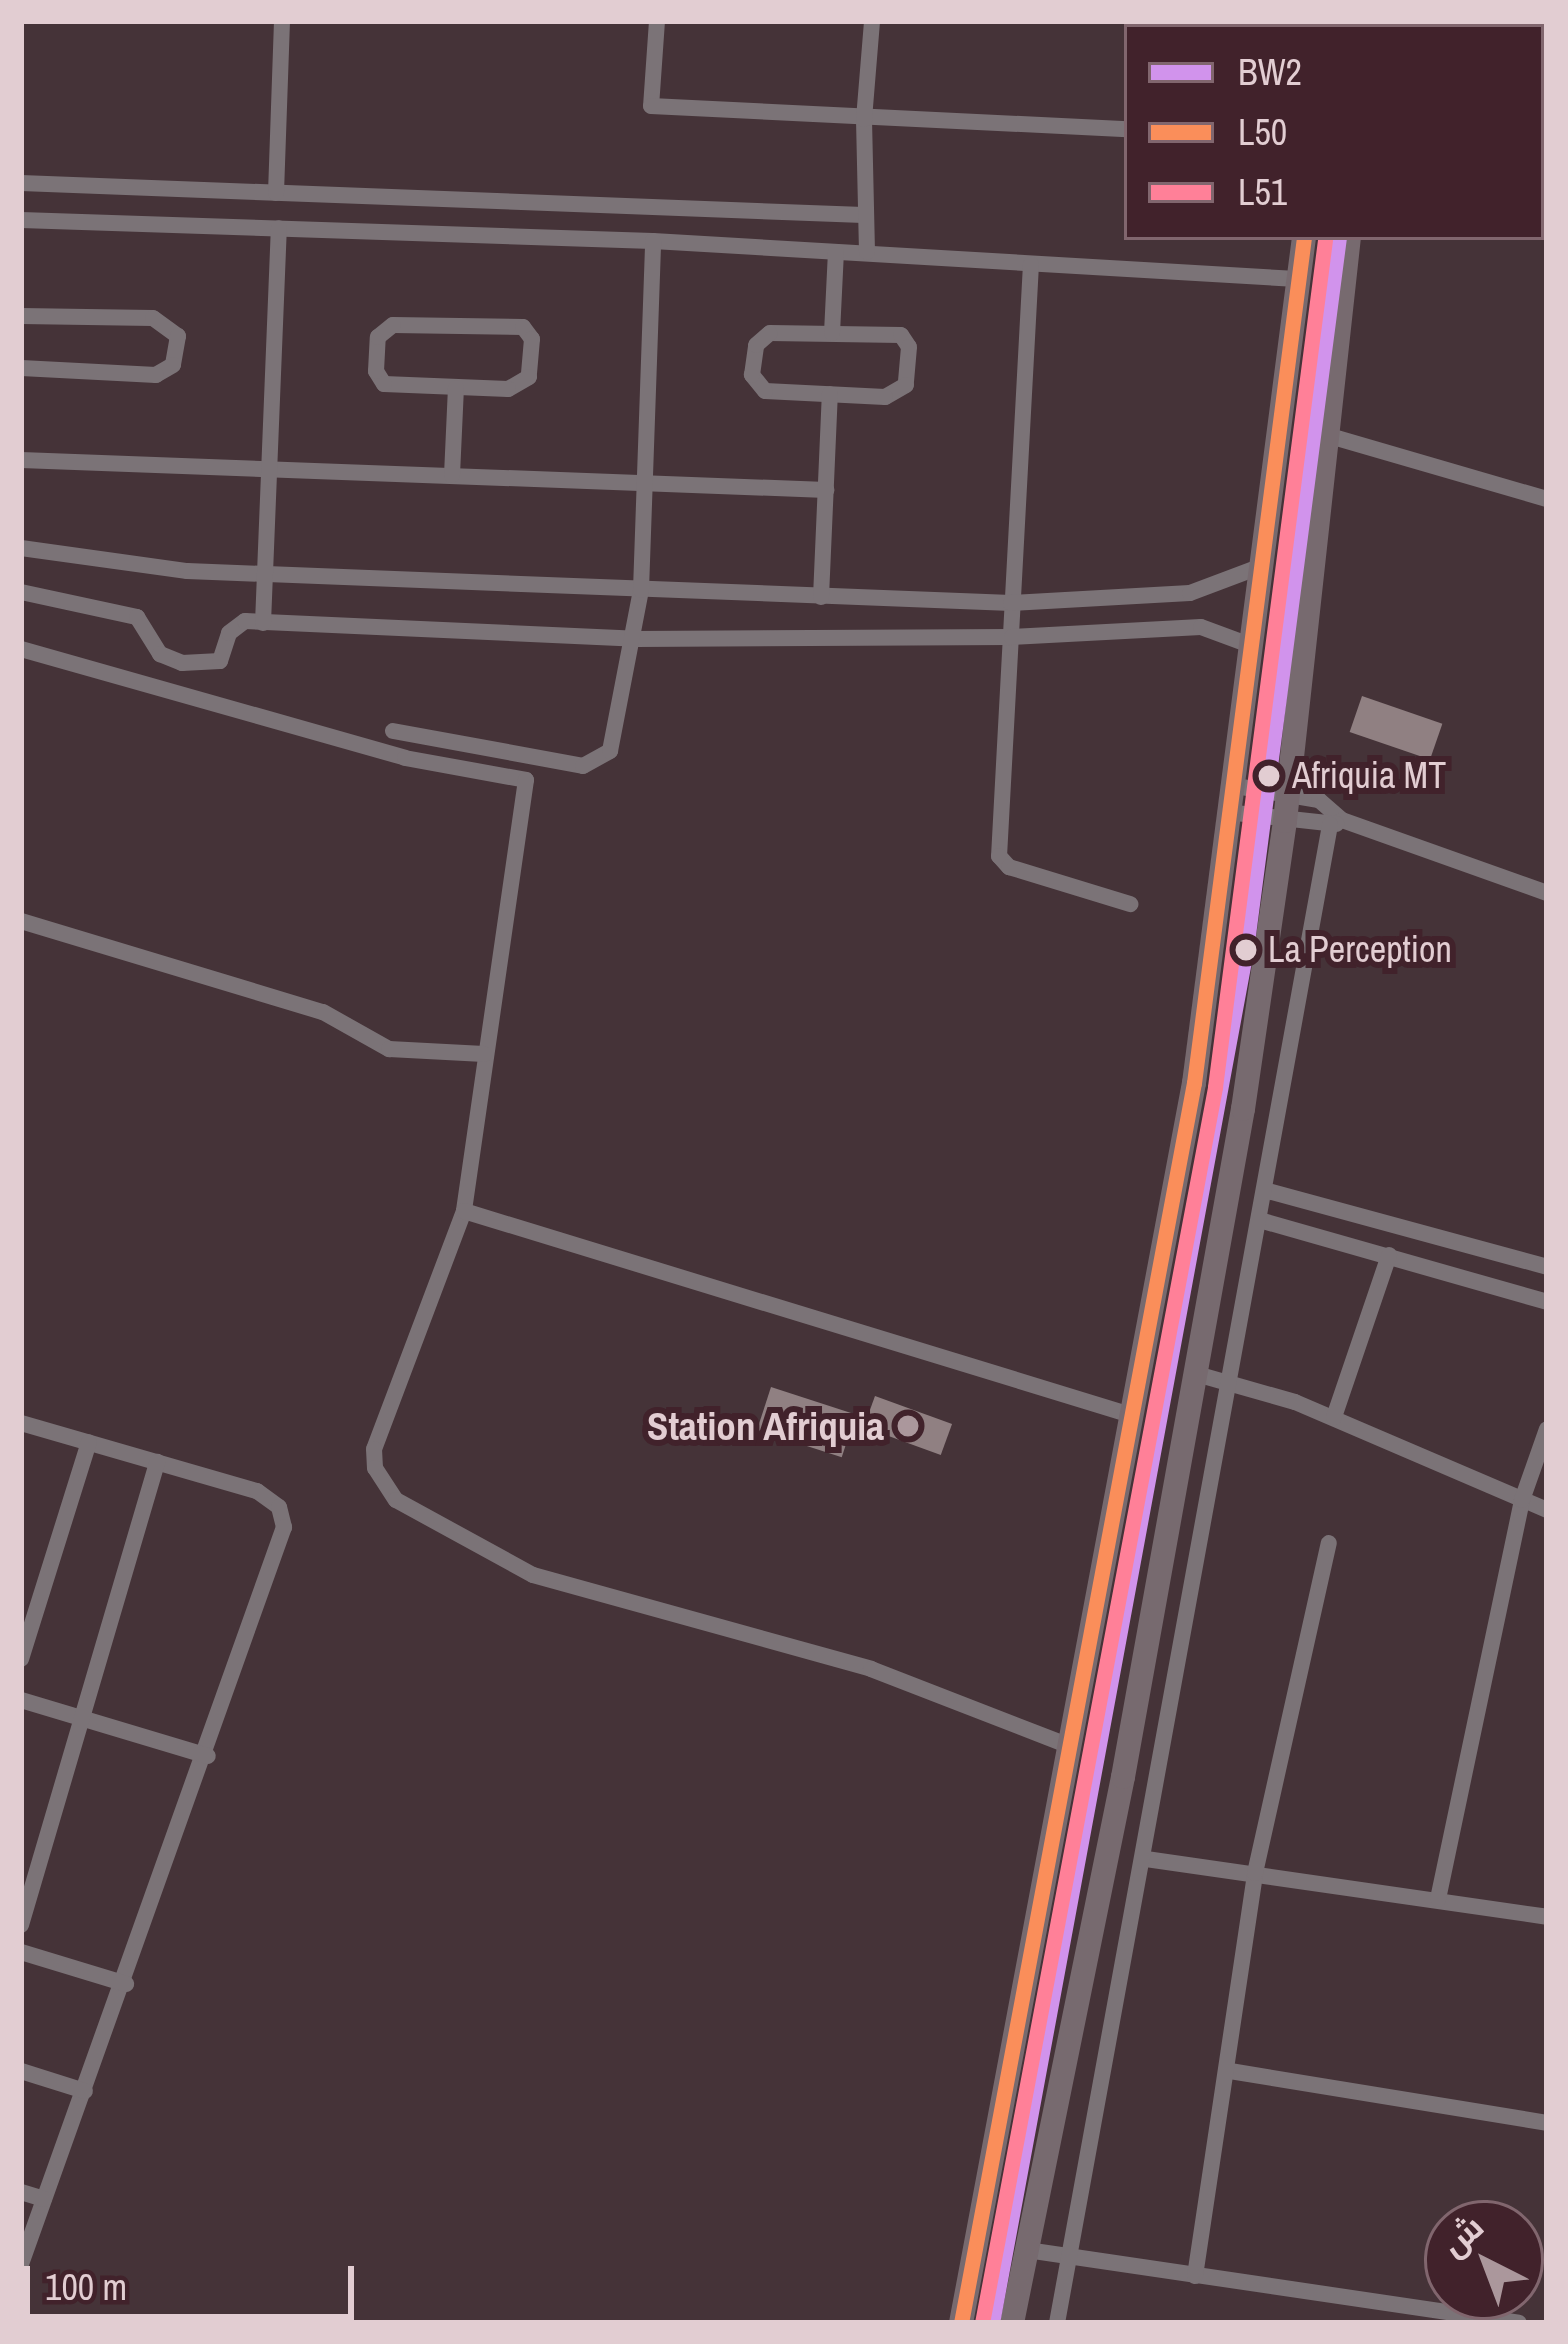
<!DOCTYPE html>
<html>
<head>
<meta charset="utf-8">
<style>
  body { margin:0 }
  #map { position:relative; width:1568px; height:2344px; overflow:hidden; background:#453338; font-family:"Archivo Narrow",Cairo,sans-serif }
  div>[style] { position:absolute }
  .building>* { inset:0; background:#908082; transform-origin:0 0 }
  .minor>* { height:16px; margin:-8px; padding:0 8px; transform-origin:8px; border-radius:8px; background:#7b7377 }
  .secondary>* { height:24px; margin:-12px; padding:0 12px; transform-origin:12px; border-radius:12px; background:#776a6f }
  .bus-1>* { height:15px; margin:-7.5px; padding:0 7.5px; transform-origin:7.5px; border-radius:7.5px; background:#d193ec }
  .bus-2>* { height:15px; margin:-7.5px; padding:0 7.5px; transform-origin:7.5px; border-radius:7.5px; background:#fa8e5a }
  .bus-3>* { height:15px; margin:-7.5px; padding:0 7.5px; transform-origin:7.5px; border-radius:7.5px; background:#ff8098 }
  .dots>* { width:33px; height:33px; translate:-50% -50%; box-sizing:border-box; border:6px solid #41222b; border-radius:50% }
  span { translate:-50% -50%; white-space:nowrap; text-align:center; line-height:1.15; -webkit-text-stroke:12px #41222b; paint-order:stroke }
  .bus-label { font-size:36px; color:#e2cdd2 }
  .left { translate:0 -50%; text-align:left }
  .poi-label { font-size:39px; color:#e2cdd2; font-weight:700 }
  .right { translate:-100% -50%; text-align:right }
  .frame { position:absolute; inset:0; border:24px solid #e2cdd2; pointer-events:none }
  .legend { position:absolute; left:1124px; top:24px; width:420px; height:216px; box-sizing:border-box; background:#41222b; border:3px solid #81666e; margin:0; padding:15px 21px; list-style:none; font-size:36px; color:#e2cdd2 }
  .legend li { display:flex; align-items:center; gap:24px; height:60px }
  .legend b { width:60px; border:3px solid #81666e }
  .north { position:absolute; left:1424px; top:2200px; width:120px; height:120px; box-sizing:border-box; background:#41222b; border:3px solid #81666e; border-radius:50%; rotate:318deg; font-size:33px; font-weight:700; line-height:48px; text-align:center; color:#e2cdd2 }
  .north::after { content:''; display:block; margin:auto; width:42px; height:54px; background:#ab979c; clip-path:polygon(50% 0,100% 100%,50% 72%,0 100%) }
  .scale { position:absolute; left:24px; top:2266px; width:330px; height:54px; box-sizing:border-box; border:6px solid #e2cdd2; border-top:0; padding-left:15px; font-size:36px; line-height:42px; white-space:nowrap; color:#e2cdd2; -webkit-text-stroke:9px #41222b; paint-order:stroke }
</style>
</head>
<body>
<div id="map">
  <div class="building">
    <div style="left:1362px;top:696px;width:85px;height:38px;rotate:19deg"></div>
    <div style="left:771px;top:1387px;width:89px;height:45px;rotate:18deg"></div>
    <div style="left:875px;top:1396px;width:82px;height:33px;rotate:20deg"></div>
  </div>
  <div class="minor">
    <div style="left:657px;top:21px;width:85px;rotate:94deg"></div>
    <div style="left:651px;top:106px;width:477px;rotate:2.8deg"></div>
    <div style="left:21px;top:183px;width:843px;rotate:2.18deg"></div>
    <div style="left:276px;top:193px;width:172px;rotate:-88deg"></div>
    <div style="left:21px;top:220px;width:632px;rotate:1.9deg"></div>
    <div style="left:653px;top:241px;width:645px;rotate:3.38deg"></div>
    <div style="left:867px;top:252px;width:133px;rotate:-91.3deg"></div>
    <div style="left:864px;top:119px;width:98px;rotate:-85.3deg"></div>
    <div style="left:1031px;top:264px;width:593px;rotate:93.09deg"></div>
    <div style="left:999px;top:856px;width:15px;rotate:48deg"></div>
    <div style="left:1009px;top:867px;width:127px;rotate:17deg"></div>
    <div style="left:21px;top:316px;width:132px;rotate:0.9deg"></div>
    <div style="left:153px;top:318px;width:31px;rotate:36deg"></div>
    <div style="left:178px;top:336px;width:29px;rotate:100deg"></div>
    <div style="left:173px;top:365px;width:20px;rotate:150deg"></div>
    <div style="left:156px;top:375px;width:135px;rotate:-177deg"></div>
    <div style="left:393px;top:325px;width:130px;rotate:0.9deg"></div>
    <div style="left:523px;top:327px;width:15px;rotate:53deg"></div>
    <div style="left:532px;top:339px;width:38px;rotate:95deg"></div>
    <div style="left:529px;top:377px;width:24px;rotate:150deg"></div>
    <div style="left:508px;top:389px;width:124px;rotate:-177.7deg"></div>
    <div style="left:384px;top:384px;width:15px;rotate:-122deg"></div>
    <div style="left:376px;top:371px;width:34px;rotate:-87deg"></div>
    <div style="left:378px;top:337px;width:19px;rotate:-39deg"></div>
    <div style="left:770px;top:333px;width:131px;rotate:0.9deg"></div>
    <div style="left:901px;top:335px;width:14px;rotate:56deg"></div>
    <div style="left:909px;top:347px;width:38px;rotate:95deg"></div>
    <div style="left:906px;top:385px;width:24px;rotate:150deg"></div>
    <div style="left:885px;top:397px;width:120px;rotate:-177.1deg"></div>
    <div style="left:765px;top:391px;width:21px;rotate:-129deg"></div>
    <div style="left:752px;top:375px;width:30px;rotate:-82deg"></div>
    <div style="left:756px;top:345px;width:18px;rotate:-41deg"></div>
    <div style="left:832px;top:333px;width:81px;rotate:-87.2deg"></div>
    <div style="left:1323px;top:434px;width:233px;rotate:16.2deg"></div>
    <div style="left:21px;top:460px;width:806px;rotate:2.13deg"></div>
    <div style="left:452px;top:475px;width:87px;rotate:-87.4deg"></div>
    <div style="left:21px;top:548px;width:168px;rotate:7.9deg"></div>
    <div style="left:187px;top:571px;width:825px;rotate:2.22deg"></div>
    <div style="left:1011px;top:603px;width:179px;rotate:-3.2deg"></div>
    <div style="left:1190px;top:593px;width:71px;rotate:-20.7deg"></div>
    <div style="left:21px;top:592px;width:119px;rotate:12.2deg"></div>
    <div style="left:137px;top:617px;width:44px;rotate:58.1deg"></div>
    <div style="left:160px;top:654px;width:24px;rotate:22deg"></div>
    <div style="left:182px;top:663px;width:38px;rotate:-3deg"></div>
    <div style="left:220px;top:661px;width:29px;rotate:-72deg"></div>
    <div style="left:229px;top:633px;width:20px;rotate:-37deg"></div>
    <div style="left:245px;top:621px;width:391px;rotate:2.6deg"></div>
    <div style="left:636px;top:639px;width:376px;rotate:-0.3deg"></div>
    <div style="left:1012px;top:637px;width:189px;rotate:-3deg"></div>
    <div style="left:1201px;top:627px;width:49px;rotate:20.3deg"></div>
    <div style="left:821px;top:597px;width:203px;rotate:-87.5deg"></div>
    <div style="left:263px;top:623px;width:395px;rotate:-87.7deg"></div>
    <div style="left:21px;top:649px;width:399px;rotate:15.8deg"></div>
    <div style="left:405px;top:758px;width:123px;rotate:10.3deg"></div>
    <div style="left:526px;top:780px;width:435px;rotate:98.2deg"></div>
    <div style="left:464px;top:1211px;width:254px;rotate:110.7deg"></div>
    <div style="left:374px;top:1449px;width:19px;rotate:87deg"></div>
    <div style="left:375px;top:1468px;width:38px;rotate:57deg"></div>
    <div style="left:396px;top:1500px;width:156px;rotate:28.7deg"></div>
    <div style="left:533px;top:1575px;width:351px;rotate:15.5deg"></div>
    <div style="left:871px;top:1669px;width:213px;rotate:21.2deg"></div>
    <div style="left:393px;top:731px;width:193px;rotate:10.4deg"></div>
    <div style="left:583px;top:766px;width:31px;rotate:-29deg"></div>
    <div style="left:610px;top:751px;width:164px;rotate:-79.1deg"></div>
    <div style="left:641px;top:590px;width:349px;rotate:-88deg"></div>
    <div style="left:1230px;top:785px;width:90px;rotate:9.6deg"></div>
    <div style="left:1319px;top:800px;width:30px;rotate:41deg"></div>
    <div style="left:1342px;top:820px;width:218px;rotate:19.6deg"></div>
    <div style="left:1227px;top:812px;width:110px;rotate:6.3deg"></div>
    <div style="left:21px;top:921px;width:315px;rotate:16.8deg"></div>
    <div style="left:323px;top:1012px;width:76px;rotate:29.3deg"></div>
    <div style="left:389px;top:1049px;width:95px;rotate:3deg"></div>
    <div style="left:1268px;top:1191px;width:289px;rotate:15.2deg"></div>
    <div style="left:464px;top:1211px;width:701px;rotate:17.01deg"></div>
    <div style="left:1263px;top:1221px;width:295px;rotate:15.9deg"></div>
    <div style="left:1193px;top:1373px;width:106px;rotate:15.9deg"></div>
    <div style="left:1295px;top:1402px;width:274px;rotate:23.2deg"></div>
    <div style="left:1334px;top:1417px;width:171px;rotate:-71.2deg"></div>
    <div style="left:21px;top:1423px;width:246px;rotate:16.1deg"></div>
    <div style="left:257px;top:1491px;width:27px;rotate:36deg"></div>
    <div style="left:279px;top:1507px;width:21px;rotate:76deg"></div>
    <div style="left:284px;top:1527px;width:783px;rotate:109.64deg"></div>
    <div style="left:21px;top:1659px;width:227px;rotate:-72.6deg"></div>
    <div style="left:21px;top:1700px;width:195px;rotate:16.7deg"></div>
    <div style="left:1146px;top:1859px;width:405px;rotate:8.2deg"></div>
    <div style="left:1438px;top:1899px;width:408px;rotate:-78.1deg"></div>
    <div style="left:1522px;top:1500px;width:75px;rotate:-70.6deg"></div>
    <div style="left:21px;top:1925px;width:483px;rotate:-73.6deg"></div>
    <div style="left:21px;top:1952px;width:110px;rotate:16.9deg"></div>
    <div style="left:21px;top:2071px;width:67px;rotate:17.4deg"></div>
    <div style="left:1230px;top:2071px;width:321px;rotate:9.3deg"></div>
    <div style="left:21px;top:2192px;width:24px;rotate:17deg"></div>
    <div style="left:1027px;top:2250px;width:497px;rotate:8.4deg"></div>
    <div style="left:1195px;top:2276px;width:407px;rotate:-81.5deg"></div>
    <div style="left:1255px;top:1873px;width:338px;rotate:-77.4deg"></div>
    <div style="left:1057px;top:2323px;width:1523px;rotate:-79.67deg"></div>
  </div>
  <div class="secondary">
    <div style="left:1335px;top:27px;width:6px;rotate:-81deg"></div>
    <div style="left:1379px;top:27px;width:6px;rotate:-81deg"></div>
    <div style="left:961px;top:2323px;width:1262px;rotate:-79.36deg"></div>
    <div style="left:1194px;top:1083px;width:853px;rotate:-82.59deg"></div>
    <div style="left:1012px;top:2323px;width:557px;rotate:-78.51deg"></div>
    <div style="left:1123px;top:1777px;width:679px;rotate:-79.82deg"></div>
    <div style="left:1243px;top:1109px;width:291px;rotate:-81.7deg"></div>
    <div style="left:1285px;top:821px;width:587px;rotate:-83.75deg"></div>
  </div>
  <div class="bus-1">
    <div style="left:992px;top:2323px;width:1396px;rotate:-79.52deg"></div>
    <div style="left:1246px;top:950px;width:719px;rotate:-82.57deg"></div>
  </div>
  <div class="bus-2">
    <div style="left:961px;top:2323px;width:1262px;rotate:-79.36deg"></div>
    <div style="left:1194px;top:1083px;width:853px;rotate:-82.59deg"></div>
  </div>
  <div class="bus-3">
    <div style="left:982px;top:2323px;width:1258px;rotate:-79.32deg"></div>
    <div style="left:1215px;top:1087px;width:854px;rotate:-82.6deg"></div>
  </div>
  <div class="dots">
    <div style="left:1269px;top:776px;background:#e2cdd2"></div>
    <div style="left:1246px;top:950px;background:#e2cdd2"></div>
    <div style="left:908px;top:1426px;background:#ab979c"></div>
  </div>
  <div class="bus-label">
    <span class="left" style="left:1292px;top:776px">Afriquia MT</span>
    <span class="left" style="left:1268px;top:950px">La Perception</span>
  </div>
  <div class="poi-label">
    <span class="right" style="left:884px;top:1426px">Station Afriquia</span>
  </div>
  <div class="frame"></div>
  <ul class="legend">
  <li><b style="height:15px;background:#d193ec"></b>BW2</li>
  <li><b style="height:15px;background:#fa8e5a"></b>L50</li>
  <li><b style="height:15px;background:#ff8098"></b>L51</li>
  </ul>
  <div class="north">ش</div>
  <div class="scale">100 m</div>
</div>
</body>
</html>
